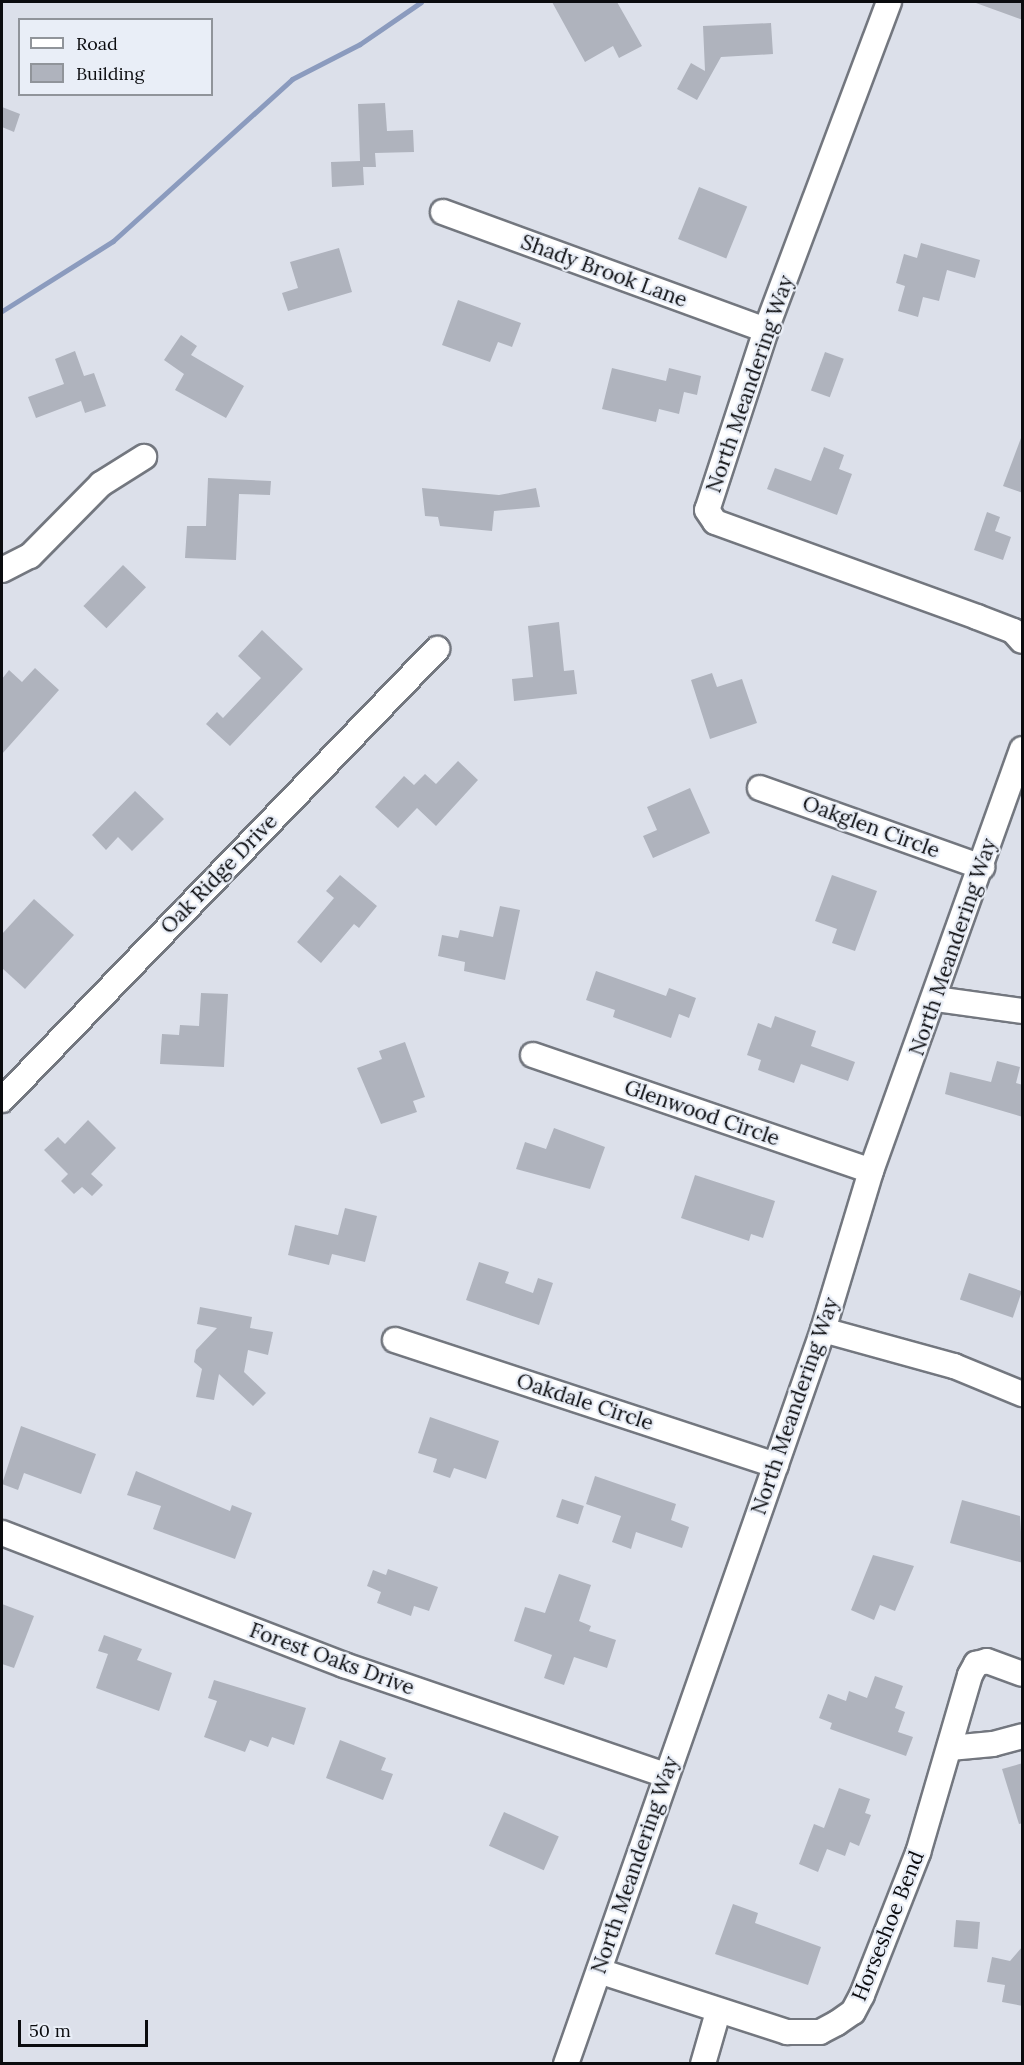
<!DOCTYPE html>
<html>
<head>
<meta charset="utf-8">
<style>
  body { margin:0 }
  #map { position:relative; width:1024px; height:2065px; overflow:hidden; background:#dce0ea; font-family:Lora,serif }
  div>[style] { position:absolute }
  .stream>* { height:5px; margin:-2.5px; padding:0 2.5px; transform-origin:2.5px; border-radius:2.5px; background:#8b9bbe }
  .building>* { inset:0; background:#afb3bd; transform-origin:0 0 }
  .roads { filter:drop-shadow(2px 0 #73777f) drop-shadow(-2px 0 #73777f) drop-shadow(0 2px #73777f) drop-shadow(0 -2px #73777f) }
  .minor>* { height:24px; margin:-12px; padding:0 12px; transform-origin:12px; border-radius:12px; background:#fff }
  span { translate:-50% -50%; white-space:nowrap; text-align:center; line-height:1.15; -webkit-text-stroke:4.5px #e9eef7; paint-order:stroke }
  .street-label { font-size:21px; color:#0b0c0f }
  .frame { position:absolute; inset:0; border:3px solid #0b0c0f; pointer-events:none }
  .legend { position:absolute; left:18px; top:18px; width:195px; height:78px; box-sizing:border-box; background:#e9eef7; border:2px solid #90949a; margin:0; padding:8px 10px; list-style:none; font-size:18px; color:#0b0c0f }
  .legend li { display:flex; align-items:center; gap:12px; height:30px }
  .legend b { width:30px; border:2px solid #90949a }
  .scale { position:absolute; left:18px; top:2020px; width:130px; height:27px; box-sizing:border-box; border:3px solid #0b0c0f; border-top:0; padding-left:8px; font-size:18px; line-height:21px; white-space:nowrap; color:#0b0c0f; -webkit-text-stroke:4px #e9eef7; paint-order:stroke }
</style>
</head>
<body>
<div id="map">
  <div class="stream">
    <div style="left:2px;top:311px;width:131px;rotate:-32.2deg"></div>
    <div style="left:113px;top:241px;width:241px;rotate:-42.1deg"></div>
    <div style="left:292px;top:79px;width:76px;rotate:-27.2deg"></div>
    <div style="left:360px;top:44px;width:74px;rotate:-34.5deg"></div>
  </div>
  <div class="building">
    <div style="clip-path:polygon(552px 2px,617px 2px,642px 46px,619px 58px,613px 46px,585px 62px)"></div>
    <div style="clip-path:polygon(976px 2px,1023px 2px,1023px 20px,976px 3px)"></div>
    <div style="clip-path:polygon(771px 23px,773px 54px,721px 57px,697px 100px,677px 89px,691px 63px,705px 71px,703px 26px)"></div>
    <div style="clip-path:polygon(385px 103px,387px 131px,413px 130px,414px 152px,375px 153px,376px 167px,363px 167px,364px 185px,332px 187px,331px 162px,360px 161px,358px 104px)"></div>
    <div style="clip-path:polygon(2px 107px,20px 114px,14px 132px,2px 127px)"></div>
    <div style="left:699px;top:187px;width:52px;height:56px;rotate:22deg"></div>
    <div style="clip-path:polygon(921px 243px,980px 260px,975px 278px,947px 270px,939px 301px,923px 297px,918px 317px,898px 311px,905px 286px,896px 283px,904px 254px,917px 258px)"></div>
    <div style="clip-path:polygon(339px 248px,352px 292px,288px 311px,282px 293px,298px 288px,290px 262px)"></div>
    <div style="clip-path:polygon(458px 300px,521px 323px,512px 347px,498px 342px,490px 362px,442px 345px)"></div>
    <div style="clip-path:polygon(181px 335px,197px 346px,191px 355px,244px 386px,226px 418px,175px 390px,184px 374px,164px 360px)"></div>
    <div style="clip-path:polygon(75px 351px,84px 376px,94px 373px,106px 406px,85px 413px,81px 401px,36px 418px,28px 397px,64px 384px,55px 359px)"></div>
    <div style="left:825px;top:352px;width:20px;height:41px;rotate:20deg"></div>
    <div style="clip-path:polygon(612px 368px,666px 381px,669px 368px,701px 376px,697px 395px,684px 392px,679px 414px,659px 409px,656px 422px,602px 409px)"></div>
    <div style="clip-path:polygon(1021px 438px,1023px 438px,1023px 493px,1003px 486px)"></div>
    <div style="clip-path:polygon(824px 447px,844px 455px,839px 469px,852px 474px,837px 515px,767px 489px,775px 468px,811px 481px)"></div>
    <div style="clip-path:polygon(208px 478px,271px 481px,270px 495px,239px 494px,236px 560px,185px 558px,187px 526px,206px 526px)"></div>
    <div style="clip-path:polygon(422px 488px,499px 495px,536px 488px,540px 507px,494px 511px,492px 531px,440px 526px,438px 517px,425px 516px)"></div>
    <div style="clip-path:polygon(987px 512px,1000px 517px,995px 531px,1011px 537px,1003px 560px,974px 550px)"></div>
    <div style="left:123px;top:565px;width:32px;height:57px;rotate:44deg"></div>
    <div style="clip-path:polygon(559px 622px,564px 671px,574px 670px,577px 694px,514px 701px,512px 679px,533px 677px,528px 626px)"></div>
    <div style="clip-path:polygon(262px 630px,303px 669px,230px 746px,206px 724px,217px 712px,223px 718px,261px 678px,238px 656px)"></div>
    <div style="clip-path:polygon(35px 668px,59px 690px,2px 754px,2px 679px,9px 670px,22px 682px)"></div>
    <div style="clip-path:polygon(712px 673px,717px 687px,742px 679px,757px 723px,710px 739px,691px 680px)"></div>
    <div style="clip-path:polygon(458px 761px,478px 780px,436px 826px,417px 808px,398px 828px,375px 807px,404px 776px,414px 785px,425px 774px,436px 784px)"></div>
    <div style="clip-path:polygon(690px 788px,710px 833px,653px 858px,643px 836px,657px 830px,647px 807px)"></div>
    <div style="clip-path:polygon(135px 791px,164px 819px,132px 851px,118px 837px,106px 850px,92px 835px)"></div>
    <div style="clip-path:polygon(340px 875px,377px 906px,359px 928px,354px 924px,321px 963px,297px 942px,334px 898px,326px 891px)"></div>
    <div style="clip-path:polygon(832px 875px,877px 891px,855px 951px,832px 943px,837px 929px,815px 921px)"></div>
    <div style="clip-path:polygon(34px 899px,74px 935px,25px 989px,2px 968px,2px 934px)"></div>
    <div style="clip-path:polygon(500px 906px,520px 910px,505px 980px,464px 971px,465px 962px,438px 956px,442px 935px,458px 938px,460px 930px,493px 937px)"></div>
    <div style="clip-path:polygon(596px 971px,666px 996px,669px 988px,696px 998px,689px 1018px,679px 1014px,671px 1038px,613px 1017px,615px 1010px,586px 1000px)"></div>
    <div style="clip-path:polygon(201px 993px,228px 994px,224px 1067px,160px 1064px,162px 1034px,179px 1035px,180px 1025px,199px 1026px)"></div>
    <div style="clip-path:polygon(775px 1016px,816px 1031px,811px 1046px,855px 1062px,848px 1081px,801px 1064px,794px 1083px,758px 1070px,761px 1060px,747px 1055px,758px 1023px,771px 1028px)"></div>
    <div style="clip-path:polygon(405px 1042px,425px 1097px,413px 1101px,417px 1112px,381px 1124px,357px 1068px,382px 1059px,379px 1051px)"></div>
    <div style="clip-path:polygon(997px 1061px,1020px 1067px,1016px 1083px,1023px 1085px,1023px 1117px,945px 1094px,950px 1072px,991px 1082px)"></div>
    <div style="clip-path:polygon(88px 1120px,116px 1148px,91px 1174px,103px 1185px,92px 1196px,82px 1187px,74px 1194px,61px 1181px,68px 1174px,44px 1150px,58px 1137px,65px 1144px)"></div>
    <div style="clip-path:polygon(554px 1128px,605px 1147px,590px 1189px,516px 1169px,525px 1142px,546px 1149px)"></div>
    <div style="clip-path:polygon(695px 1175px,775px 1201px,763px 1238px,751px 1234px,749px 1241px,681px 1218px)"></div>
    <div style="clip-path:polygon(345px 1208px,377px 1216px,365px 1262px,332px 1254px,329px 1265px,288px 1255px,295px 1225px,338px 1235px)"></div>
    <div style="clip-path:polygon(479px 1262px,509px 1272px,505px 1283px,533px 1293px,538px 1278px,553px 1283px,539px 1325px,466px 1300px)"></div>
    <div style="left:969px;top:1273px;width:56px;height:28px;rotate:19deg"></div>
    <div style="clip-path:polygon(200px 1307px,252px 1317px,250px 1328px,273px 1332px,268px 1355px,248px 1350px,244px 1372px,266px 1393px,253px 1406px,219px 1374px,214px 1400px,196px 1397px,202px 1369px,194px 1362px,196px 1350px,217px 1328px,197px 1324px)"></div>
    <div style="clip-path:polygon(430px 1417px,499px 1441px,486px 1479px,454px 1468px,450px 1478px,433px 1472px,437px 1459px,418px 1453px)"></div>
    <div style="clip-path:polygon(21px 1426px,96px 1454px,81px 1494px,24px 1473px,18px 1490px,2px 1484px)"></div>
    <div style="clip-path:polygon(136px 1471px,230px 1511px,232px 1505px,252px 1513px,235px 1559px,153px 1529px,161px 1506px,127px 1495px)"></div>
    <div style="clip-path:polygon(595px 1476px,676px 1504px,671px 1520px,689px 1527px,682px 1548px,636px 1532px,631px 1549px,612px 1542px,621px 1516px,586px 1504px)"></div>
    <div style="left:562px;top:1499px;width:23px;height:19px;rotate:18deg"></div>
    <div style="clip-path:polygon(962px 1500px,1020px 1516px,1023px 1563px,950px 1543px)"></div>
    <div style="clip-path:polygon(873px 1555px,914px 1566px,895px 1611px,880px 1605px,874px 1620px,851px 1610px)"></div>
    <div style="clip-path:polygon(388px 1569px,438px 1587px,429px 1611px,414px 1606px,411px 1616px,377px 1603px,381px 1592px,367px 1586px,373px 1570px,386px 1575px)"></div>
    <div style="clip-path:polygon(559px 1574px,591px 1585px,579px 1621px,591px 1626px,589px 1631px,616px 1640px,607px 1668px,574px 1657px,564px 1685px,544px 1678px,552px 1655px,514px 1641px,525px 1607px,545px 1613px)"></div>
    <div style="clip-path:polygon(2px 1604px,34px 1616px,14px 1668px,2px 1664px)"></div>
    <div style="clip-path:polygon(104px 1635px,142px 1649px,137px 1660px,172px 1673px,159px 1711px,96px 1688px,108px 1654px,98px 1651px)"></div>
    <div style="clip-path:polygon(875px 1676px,903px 1686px,895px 1708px,905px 1712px,898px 1732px,913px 1737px,906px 1756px,830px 1729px,832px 1723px,819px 1718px,828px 1694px,846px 1701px,849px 1691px,867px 1698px)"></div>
    <div style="clip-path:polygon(214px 1680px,306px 1708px,294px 1745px,272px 1737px,268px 1747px,250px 1740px,245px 1752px,204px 1737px,217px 1701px,208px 1698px)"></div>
    <div style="clip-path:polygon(340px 1740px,386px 1758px,381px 1770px,393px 1774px,383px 1800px,326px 1778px)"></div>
    <div style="clip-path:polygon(1023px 1763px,1023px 1823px,1019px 1824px,1002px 1769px)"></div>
    <div style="clip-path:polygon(839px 1788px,870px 1799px,865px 1813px,871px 1815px,859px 1846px,850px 1842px,845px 1856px,827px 1849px,818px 1872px,799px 1864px,814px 1824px,824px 1828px)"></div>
    <div style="left:504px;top:1812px;width:60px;height:37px;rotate:24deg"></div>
    <div style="clip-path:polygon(733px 1904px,758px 1913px,755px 1923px,821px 1947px,808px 1985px,715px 1954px)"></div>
    <div style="left:956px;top:1920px;width:24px;height:27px;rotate:5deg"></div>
    <div style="clip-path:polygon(1023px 1946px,1023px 2006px,1002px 2002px,1005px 1985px,987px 1982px,992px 1957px,1010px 1961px)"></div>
  </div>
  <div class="roads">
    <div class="minor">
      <div style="left:889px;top:2px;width:350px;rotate:110.6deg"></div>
      <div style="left:766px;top:330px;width:189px;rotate:108.1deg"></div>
      <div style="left:707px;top:510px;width:14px;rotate:56deg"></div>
      <div style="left:715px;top:522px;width:279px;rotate:19.9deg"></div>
      <div style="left:977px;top:617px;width:39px;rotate:21deg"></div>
      <div style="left:1013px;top:631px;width:13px;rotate:48deg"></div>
      <div style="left:443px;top:212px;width:344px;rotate:20.1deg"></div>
      <div style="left:2px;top:570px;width:31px;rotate:-27deg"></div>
      <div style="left:30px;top:556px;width:101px;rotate:-45.4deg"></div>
      <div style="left:101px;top:484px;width:51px;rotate:-32.1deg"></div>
      <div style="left:760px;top:788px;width:236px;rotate:19.6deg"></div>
      <div style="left:936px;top:999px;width:87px;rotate:7.9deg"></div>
      <div style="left:533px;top:1055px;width:357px;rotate:18.9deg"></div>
      <div style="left:2px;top:1100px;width:627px;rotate:-46.03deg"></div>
      <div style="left:823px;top:1330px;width:136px;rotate:15.4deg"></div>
      <div style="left:954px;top:1366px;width:74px;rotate:22.4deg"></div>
      <div style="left:395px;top:1340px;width:401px;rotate:18.2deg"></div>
      <div style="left:2px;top:1533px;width:367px;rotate:21.1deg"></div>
      <div style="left:344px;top:1665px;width:340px;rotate:18.9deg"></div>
      <div style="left:950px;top:1748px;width:43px;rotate:-5.3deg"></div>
      <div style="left:993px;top:1744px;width:30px;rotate:-15deg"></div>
      <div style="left:599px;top:1971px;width:198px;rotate:18deg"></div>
      <div style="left:787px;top:2032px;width:33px"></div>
      <div style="left:820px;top:2032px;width:19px;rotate:-28deg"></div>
      <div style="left:837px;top:2023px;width:19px;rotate:-35deg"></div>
      <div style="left:853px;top:2012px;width:19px;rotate:-62deg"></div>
      <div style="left:862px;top:1995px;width:153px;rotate:-68.5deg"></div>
      <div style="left:918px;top:1853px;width:185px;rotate:-73.7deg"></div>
      <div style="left:970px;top:1675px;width:13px;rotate:-61deg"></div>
      <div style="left:976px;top:1664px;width:11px;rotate:-15deg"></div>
      <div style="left:987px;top:1661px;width:37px;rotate:20deg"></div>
      <div style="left:566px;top:2064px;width:778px;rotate:-70.7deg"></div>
      <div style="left:823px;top:1330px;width:166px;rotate:-73.2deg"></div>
      <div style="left:871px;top:1171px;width:448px;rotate:-70.3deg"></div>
      <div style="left:703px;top:2064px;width:54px;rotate:-73.9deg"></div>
    </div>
  </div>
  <div class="street-label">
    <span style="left:604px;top:271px;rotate:20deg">Shady Brook Lane</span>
    <span style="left:750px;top:384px;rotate:-71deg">North Meandering Way</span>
    <span style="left:871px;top:827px;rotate:20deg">Oakglen Circle</span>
    <span style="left:219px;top:874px;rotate:-46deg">Oak Ridge Drive</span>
    <span style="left:953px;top:947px;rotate:-71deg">North Meandering Way</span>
    <span style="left:702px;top:1113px;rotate:19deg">Glenwood Circle</span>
    <span style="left:585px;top:1402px;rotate:18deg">Oakdale Circle</span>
    <span style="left:795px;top:1406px;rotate:-71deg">North Meandering Way</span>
    <span style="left:332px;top:1659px;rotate:20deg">Forest Oaks Drive</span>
    <span style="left:635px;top:1865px;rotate:-71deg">North Meandering Way</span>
    <span style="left:888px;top:1926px;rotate:-68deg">Horseshoe Bend</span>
  </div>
  <div class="frame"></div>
  <ul class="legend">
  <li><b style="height:8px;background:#fff"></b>Road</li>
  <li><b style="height:16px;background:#afb3bd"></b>Building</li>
  </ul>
  <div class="scale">50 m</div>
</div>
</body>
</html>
